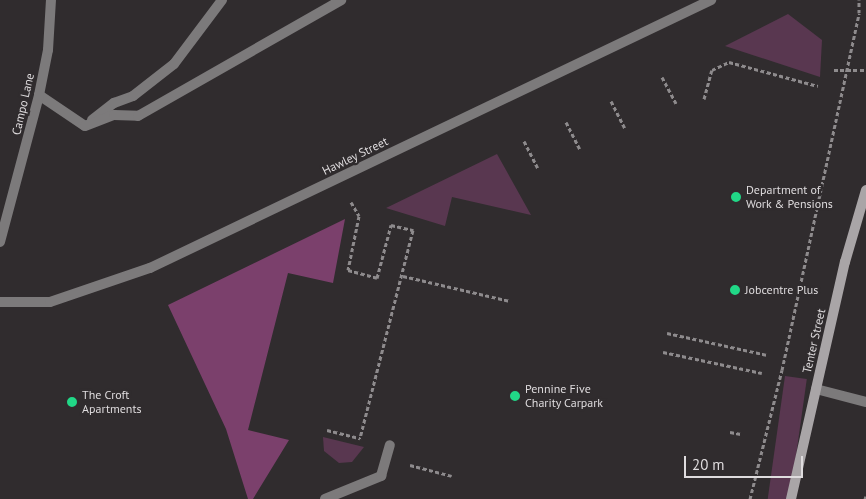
<!DOCTYPE html>
<html>
<head>
<meta charset="utf-8">
<style>
  body { margin:0 }
  #map { position:relative; width:866px; height:499px; overflow:hidden; background:#302c2e; font-family:"PT Sans",sans-serif }
  div>[style] { position:absolute }
  .green>* { inset:0; background:#593750; transform-origin:0 0 }
  .forest>* { inset:0; background:#7b406c }
  .path>* { height:3px; margin-top:-1.5px; transform-origin:0; background:repeating-linear-gradient(90deg,#8e8b8d 0 4px,transparent 0 6.5px) }
  .service>* { height:10px; margin:-5px; padding:0 5px; transform-origin:5px; border-radius:5px; background:#7c7a7b }
  .minor>* { height:10px; margin:-5px; padding:0 5px; transform-origin:5px; border-radius:5px; background:#7c7a7b }
  .secondary>* { height:10px; margin:-5px; padding:0 5px; transform-origin:5px; border-radius:5px; background:#a9a5a7 }
  .dots>* { width:14px; height:14px; translate:-50% -50%; box-sizing:border-box; border:2px solid #302c2e; border-radius:50% }
  span { translate:-50% -50%; white-space:nowrap; text-align:center; line-height:1.15; -webkit-text-stroke:4.5px #302c2e; paint-order:stroke }
  .street-label { font-size:12px; color:#dfdcde }
  .poi-label { font-size:12px; color:#dfdcde }
  .left { translate:0 -50%; text-align:left }
  .scale { position:absolute; left:684px; top:456px; width:119px; height:22px; box-sizing:border-box; border:2px solid #dfdcde; border-top:0; padding-left:6px; font-size:15px; line-height:18px; white-space:nowrap; color:#dfdcde; -webkit-text-stroke:4px #302c2e; paint-order:stroke }
</style>
</head>
<body>
<div id="map">
  <div class="green">
    <div style="clip-path:polygon(788px 14px,822px 40px,820px 77px,725px 46px)"></div>
    <div style="clip-path:polygon(497px 154px,531px 215px,452px 197px,445px 226px,386px 208px)"></div>
    <div style="left:785px;top:376px;width:22px;height:126px;rotate:8deg"></div>
    <div style="clip-path:polygon(323px 437px,364px 447px,352px 462px,339px 463px,324px 451px)"></div>
  </div>
  <div class="forest">
    <div style="clip-path:polygon(345px 219px,333px 283px,288px 273px,248px 430px,289px 440px,253px 499px,248px 499px,226px 429px,168px 305px)"></div>
  </div>
  <div class="path">
    <div style="left:834px;top:70px;width:32px"></div>
    <div style="left:662px;top:77px;width:30px;rotate:62deg"></div>
    <div style="left:704px;top:99px;width:30px;rotate:-75deg"></div>
    <div style="left:712px;top:70px;width:19px;rotate:-25deg"></div>
    <div style="left:729px;top:62px;width:92px;rotate:15.1deg"></div>
    <div style="left:611px;top:101px;width:30px;rotate:63deg"></div>
    <div style="left:566px;top:122px;width:30px;rotate:63deg"></div>
    <div style="left:524px;top:141px;width:30px;rotate:63deg"></div>
    <div style="left:351px;top:202px;width:16px;rotate:60deg"></div>
    <div style="left:359px;top:216px;width:55px;rotate:101.5deg"></div>
    <div style="left:348px;top:270px;width:30px;rotate:15deg"></div>
    <div style="left:377px;top:278px;width:55px;rotate:-75.2deg"></div>
    <div style="left:391px;top:225px;width:23px;rotate:13deg"></div>
    <div style="left:413px;top:230px;width:215px;rotate:104.3deg"></div>
    <div style="left:403px;top:276px;width:110px;rotate:13.2deg"></div>
    <div style="left:667px;top:333px;width:102px;rotate:12.4deg"></div>
    <div style="left:663px;top:352px;width:101px;rotate:12deg"></div>
    <div style="left:327px;top:430px;width:34px;rotate:14deg"></div>
    <div style="left:730px;top:432px;width:11px;rotate:10deg"></div>
    <div style="left:410px;top:465px;width:43px;rotate:14.7deg"></div>
    <div style="left:750px;top:499px;width:133px;rotate:-76.1deg"></div>
    <div style="left:782px;top:370px;width:365px;rotate:-77.8deg"></div>
    <div style="left:859px;top:13px;width:13px;rotate:-90deg"></div>
    <div style="left:865px;top:499px;width:3px;rotate:-72deg"></div>
  </div>
  <div class="service">
    <div style="left:39px;top:95px;width:55px;rotate:34deg"></div>
    <div style="left:92px;top:120px;width:28px;rotate:-38deg"></div>
    <div style="left:114px;top:103px;width:20px;rotate:-20deg"></div>
    <div style="left:133px;top:96px;width:52px;rotate:-38deg"></div>
    <div style="left:174px;top:64px;width:80px;rotate:-53.1deg"></div>
    <div style="left:85px;top:126px;width:31px;rotate:-21deg"></div>
    <div style="left:114px;top:115px;width:24px;rotate:2deg"></div>
    <div style="left:138px;top:116px;width:234px;rotate:-29.7deg"></div>
    <div style="left:325px;top:499px;width:61px;rotate:-22.3deg"></div>
    <div style="left:381px;top:476px;width:32px;rotate:-74deg"></div>
  </div>
  <div class="minor">
    <div style="left:0;top:242px;width:152px;rotate:-75.1deg"></div>
    <div style="left:39px;top:95px;width:46px;rotate:-78.7deg"></div>
    <div style="left:48px;top:50px;width:50px;rotate:-86.6deg"></div>
    <div style="left:0;top:302px;width:50px"></div>
    <div style="left:50px;top:302px;width:106px;rotate:-18.8deg"></div>
    <div style="left:150px;top:268px;width:622px;rotate:-25.53deg"></div>
    <div style="left:816px;top:389px;width:52px;rotate:14.6deg"></div>
  </div>
  <div class="secondary">
    <div style="left:791px;top:499px;width:243px;rotate:-77.2deg"></div>
    <div style="left:845px;top:262px;width:75px;rotate:-73.7deg"></div>
  </div>
  <div class="dots">
    <div style="left:736px;top:197px;background:#21d887"></div>
    <div style="left:735px;top:290px;background:#21d887"></div>
    <div style="left:515px;top:396px;background:#21d887"></div>
    <div style="left:72px;top:402px;background:#21d887"></div>
  </div>
  <div class="street-label">
    <span style="left:23px;top:104px;rotate:-77deg">Campo Lane</span>
    <span style="left:355px;top:156px;rotate:-26deg">Hawley Street</span>
    <span style="left:814px;top:341px;rotate:-77deg">Tenter Street</span>
  </div>
  <div class="poi-label">
    <span class="left" style="left:746px;top:197px">Department of<br>Work &amp; Pensions</span>
    <span class="left" style="left:745px;top:290px">Jobcentre Plus</span>
    <span class="left" style="left:525px;top:396px">Pennine Five<br>Charity Carpark</span>
    <span class="left" style="left:82px;top:402px">The Croft<br>Apartments</span>
  </div>
  <div class="scale">20 m</div>
</div>
</body>
</html>
